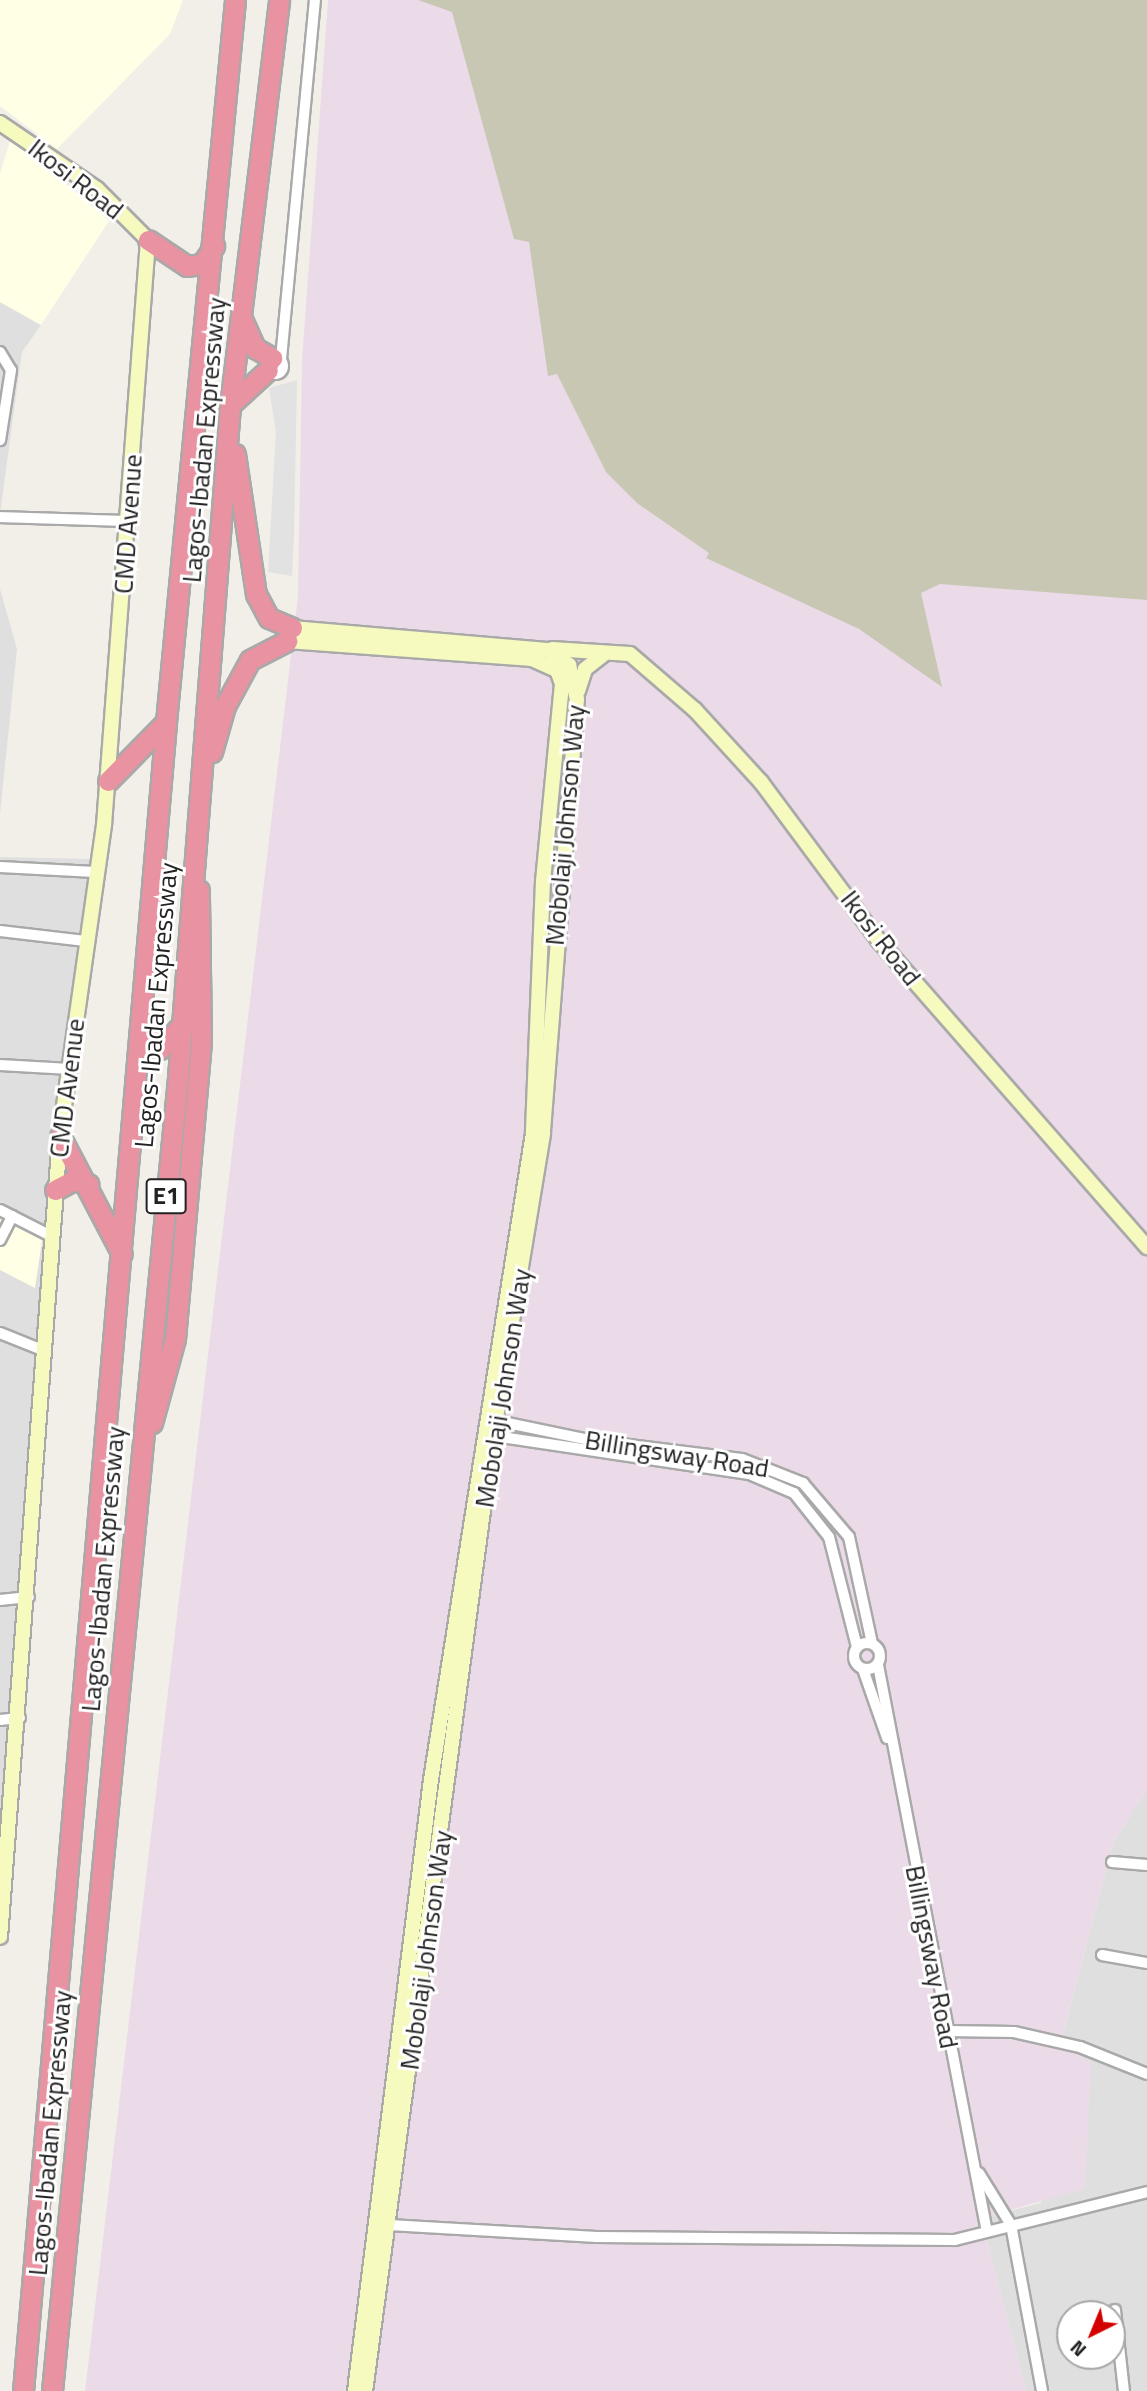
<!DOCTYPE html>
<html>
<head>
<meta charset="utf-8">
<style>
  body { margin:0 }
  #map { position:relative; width:1147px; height:2391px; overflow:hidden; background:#f2efe9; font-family:"Titillium Web",sans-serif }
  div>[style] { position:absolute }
  .residential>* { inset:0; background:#e0dfdf }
  .industrial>* { inset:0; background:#ebdbe8 }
  .education>* { inset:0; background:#ffffe5 }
  .construction>* { inset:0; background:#c7c7b4 }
  .parking>* { inset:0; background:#e2e2e2 }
  .roads { filter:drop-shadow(2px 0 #a9a9a9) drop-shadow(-2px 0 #a9a9a9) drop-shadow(0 2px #a9a9a9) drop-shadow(0 -2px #a9a9a9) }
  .street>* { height:10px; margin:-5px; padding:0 5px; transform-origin:5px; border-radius:5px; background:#fff }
  .street>.ring { margin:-5px; padding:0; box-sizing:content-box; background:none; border:10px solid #fff; border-radius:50% }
  .secondary>* { height:14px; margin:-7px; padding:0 7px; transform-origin:7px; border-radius:7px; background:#f7fabf }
  .highway>* { height:19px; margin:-9.5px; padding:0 9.5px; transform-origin:9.5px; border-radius:9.5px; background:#e892a2 }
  span { translate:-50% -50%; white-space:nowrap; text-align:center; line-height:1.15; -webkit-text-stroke:6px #fff; paint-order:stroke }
  .shield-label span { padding:2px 5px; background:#fff; border:2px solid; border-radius:5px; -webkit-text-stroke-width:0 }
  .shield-label { font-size:24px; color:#222; font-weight:700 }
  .street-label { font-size:26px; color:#222 }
  .north { position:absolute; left:1056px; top:2300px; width:70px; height:70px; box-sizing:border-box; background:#fff; border:2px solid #a7a7a7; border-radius:50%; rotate:223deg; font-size:19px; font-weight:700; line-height:28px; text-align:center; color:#222 }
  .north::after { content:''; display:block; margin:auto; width:24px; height:32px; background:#d40000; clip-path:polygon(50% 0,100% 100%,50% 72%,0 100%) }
</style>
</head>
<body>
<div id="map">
  <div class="residential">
    <div style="clip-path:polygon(0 302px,41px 325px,22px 352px,0 514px)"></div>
    <div style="clip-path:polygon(0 589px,17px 649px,0 814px)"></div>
    <div style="clip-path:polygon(0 857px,90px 859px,0 1886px)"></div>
    <div style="clip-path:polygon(evenodd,1147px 1788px,1147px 2391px,1026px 2391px,981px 2218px,1041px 2203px,1060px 2045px,1113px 1843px,1147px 1788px,1070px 2314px,1112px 2314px,1112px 2356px,1070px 2356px,1070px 2314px)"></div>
  </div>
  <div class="industrial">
    <div style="clip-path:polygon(328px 0,1147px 0,1147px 1788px,1113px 1843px,1060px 2044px,1091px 2062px,1085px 2189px,981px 2218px,1026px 2391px,85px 2391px,298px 596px,302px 361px)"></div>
  </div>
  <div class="education">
    <div style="clip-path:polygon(0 0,183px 0,170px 34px,57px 149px,0 106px)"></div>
    <div style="clip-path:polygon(11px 137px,109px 221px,41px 325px,0 302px,0 174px)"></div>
    <div style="clip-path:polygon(0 1213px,43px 1234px,35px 1288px,0 1270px)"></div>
  </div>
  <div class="construction">
    <div style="clip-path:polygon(418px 0,1147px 0,1147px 600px,940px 584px,921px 593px,942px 687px,859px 629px,706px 558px,709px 553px,637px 503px,606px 472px,557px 374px,548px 376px,529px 242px,514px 239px,452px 12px)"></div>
  </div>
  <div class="parking">
    <div style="clip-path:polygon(297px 380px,294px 536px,292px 576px,268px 572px,276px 432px,269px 388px)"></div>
  </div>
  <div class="roads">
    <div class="street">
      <div style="left:0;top:352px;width:21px;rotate:59deg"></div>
      <div style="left:11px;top:370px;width:71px;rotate:98.9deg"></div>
      <div class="ring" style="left:267px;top:358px;width:6px;height:6px"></div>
      <div style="left:281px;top:359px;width:361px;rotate:-84.6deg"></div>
      <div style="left:0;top:517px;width:129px;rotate:1.8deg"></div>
      <div style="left:0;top:867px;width:95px;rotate:3deg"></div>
      <div style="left:0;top:931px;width:86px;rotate:6.7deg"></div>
      <div style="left:0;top:1065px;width:70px;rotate:3.3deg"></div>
      <div style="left:0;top:1210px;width:59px;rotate:27deg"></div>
      <div style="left:0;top:1240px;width:27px;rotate:-63deg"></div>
      <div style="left:0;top:1333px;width:48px;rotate:21.8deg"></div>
      <div style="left:488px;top:1419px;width:103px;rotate:11.7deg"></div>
      <div style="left:589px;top:1440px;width:154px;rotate:7.1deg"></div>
      <div style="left:742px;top:1459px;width:66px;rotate:21.5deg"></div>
      <div style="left:803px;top:1483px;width:71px;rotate:49.6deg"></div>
      <div style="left:849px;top:1537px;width:108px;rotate:77.8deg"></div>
      <div style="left:488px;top:1435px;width:264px;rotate:8.5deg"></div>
      <div style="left:749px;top:1474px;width:49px;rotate:22.9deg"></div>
      <div style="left:794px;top:1493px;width:56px;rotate:51.5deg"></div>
      <div style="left:829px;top:1537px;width:114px;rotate:75.7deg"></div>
      <div style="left:0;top:1600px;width:29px;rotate:-6deg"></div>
      <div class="ring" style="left:854px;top:1643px;width:16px;height:16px"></div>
      <div style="left:878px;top:1665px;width:577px;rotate:79.12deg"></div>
      <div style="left:863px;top:1669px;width:73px;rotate:70.8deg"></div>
      <div style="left:0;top:1720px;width:20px;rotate:-6deg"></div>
      <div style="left:1112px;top:1862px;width:35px;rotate:5deg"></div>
      <div style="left:1102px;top:1955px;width:46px;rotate:10.1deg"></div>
      <div style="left:946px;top:2031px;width:68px;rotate:0.8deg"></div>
      <div style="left:1014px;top:2032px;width:68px;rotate:12.8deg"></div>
      <div style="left:1080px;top:2047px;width:72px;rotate:21.9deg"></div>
      <div style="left:979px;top:2173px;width:61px;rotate:58.4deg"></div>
      <div style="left:1011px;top:2225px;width:169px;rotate:79.4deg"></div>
      <div style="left:389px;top:2225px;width:208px;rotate:3.3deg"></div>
      <div style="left:597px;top:2237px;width:358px;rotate:0.5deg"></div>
      <div style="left:955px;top:2240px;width:198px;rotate:-14deg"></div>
      <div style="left:1115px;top:2310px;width:81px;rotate:83.7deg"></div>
    </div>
    <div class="secondary">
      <div style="left:0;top:123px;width:117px;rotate:34.2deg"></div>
      <div style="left:97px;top:189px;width:72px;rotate:45deg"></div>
      <div style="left:148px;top:240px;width:587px;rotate:94.3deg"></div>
      <div style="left:104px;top:825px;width:314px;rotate:98.1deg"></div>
      <div style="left:60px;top:1136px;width:803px;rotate:94.28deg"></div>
      <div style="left:292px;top:628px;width:256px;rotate:4.9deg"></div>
      <div style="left:547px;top:650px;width:27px;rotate:34deg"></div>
      <div style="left:569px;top:665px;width:35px;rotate:77deg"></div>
      <div style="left:577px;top:699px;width:436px;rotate:94.5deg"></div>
      <div style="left:543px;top:1134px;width:306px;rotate:99.4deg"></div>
      <div style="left:493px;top:1436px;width:964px;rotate:97.63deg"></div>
      <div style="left:287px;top:641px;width:246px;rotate:4.2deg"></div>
      <div style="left:532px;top:659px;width:27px;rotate:24deg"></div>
      <div style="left:557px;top:670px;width:15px;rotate:70deg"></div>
      <div style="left:562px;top:684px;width:198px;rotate:95.5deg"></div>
      <div style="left:543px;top:881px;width:252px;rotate:92.3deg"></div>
      <div style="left:533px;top:1133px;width:655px;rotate:98.96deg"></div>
      <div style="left:431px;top:1780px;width:616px;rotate:97.09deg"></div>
      <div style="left:552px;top:649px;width:78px;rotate:3.7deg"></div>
      <div style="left:630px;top:654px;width:86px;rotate:40.7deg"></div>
      <div style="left:695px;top:710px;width:98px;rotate:47.5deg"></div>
      <div style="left:761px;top:782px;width:198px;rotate:53.4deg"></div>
      <div style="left:879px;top:941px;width:407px;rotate:48.8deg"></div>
      <div style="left:578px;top:691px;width:23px;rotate:-72deg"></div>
      <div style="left:585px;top:669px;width:24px;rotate:-38deg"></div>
    </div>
    <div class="highway">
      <div style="left:148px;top:240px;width:47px;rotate:33.7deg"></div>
      <div style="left:187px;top:266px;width:15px;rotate:-8deg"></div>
      <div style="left:202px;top:264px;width:22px;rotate:-56deg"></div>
      <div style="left:242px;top:319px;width:32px;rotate:66deg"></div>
      <div style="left:255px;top:348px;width:20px;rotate:30deg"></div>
      <div style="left:231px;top:404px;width:50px;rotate:-42.6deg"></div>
      <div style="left:235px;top:454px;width:142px;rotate:81.5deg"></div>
      <div style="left:256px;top:594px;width:27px;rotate:62deg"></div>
      <div style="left:269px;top:618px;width:25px;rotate:23deg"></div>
      <div style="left:212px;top:752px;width:48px;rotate:-74.2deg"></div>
      <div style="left:225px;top:706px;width:52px;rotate:-61.5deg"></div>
      <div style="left:250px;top:660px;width:42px;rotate:-27.2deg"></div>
      <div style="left:108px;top:781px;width:83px;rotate:-45.5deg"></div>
      <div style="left:144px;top:1025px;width:20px;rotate:72deg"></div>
      <div style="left:150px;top:1044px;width:11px;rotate:27deg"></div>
      <div style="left:160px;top:1049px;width:28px;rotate:-48deg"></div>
      <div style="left:60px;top:1136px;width:133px;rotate:62.3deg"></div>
      <div style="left:55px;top:1190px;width:21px;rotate:-28deg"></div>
      <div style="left:74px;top:1180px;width:15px;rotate:16deg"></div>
      <div style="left:152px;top:1423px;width:87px;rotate:-74.7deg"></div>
      <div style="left:175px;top:1339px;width:299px;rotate:-85deg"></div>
      <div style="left:201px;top:1041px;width:151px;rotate:-90.8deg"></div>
      <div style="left:23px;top:2391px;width:1675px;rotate:-85.1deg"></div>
      <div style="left:166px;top:722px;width:725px;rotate:-84.54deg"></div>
      <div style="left:52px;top:2391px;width:1320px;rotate:-84.52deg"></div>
      <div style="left:178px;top:1077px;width:673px;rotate:-85.57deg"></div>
      <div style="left:230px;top:406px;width:409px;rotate:-83.1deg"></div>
    </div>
  </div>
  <div class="shield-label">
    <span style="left:166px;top:1196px">E1</span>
  </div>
  <div class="street-label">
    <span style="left:76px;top:179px;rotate:38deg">Ikosi Road</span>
    <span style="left:204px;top:440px;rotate:-85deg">Lagos-Ibadan Expressway</span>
    <span style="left:128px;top:524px;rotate:-86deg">CMD Avenue</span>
    <span style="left:565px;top:825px;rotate:-85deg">Mobolaji Johnson Way</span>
    <span style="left:881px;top:938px;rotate:52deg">Ikosi Road</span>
    <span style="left:156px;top:1005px;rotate:-85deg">Lagos-Ibadan Expressway</span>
    <span style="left:67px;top:1088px;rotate:-83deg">CMD Avenue</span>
    <span style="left:503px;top:1388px;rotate:-81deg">Mobolaji Johnson Way</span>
    <span style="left:677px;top:1454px;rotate:9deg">Billingsway Road</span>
    <span style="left:103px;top:1569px;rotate:-85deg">Lagos-Ibadan Expressway</span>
    <span style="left:426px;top:1950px;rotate:-82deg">Mobolaji Johnson Way</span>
    <span style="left:932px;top:1957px;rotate:79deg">Billingsway Road</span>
    <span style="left:50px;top:2133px;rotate:-85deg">Lagos-Ibadan Expressway</span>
  </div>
  <div class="north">N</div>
</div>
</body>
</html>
